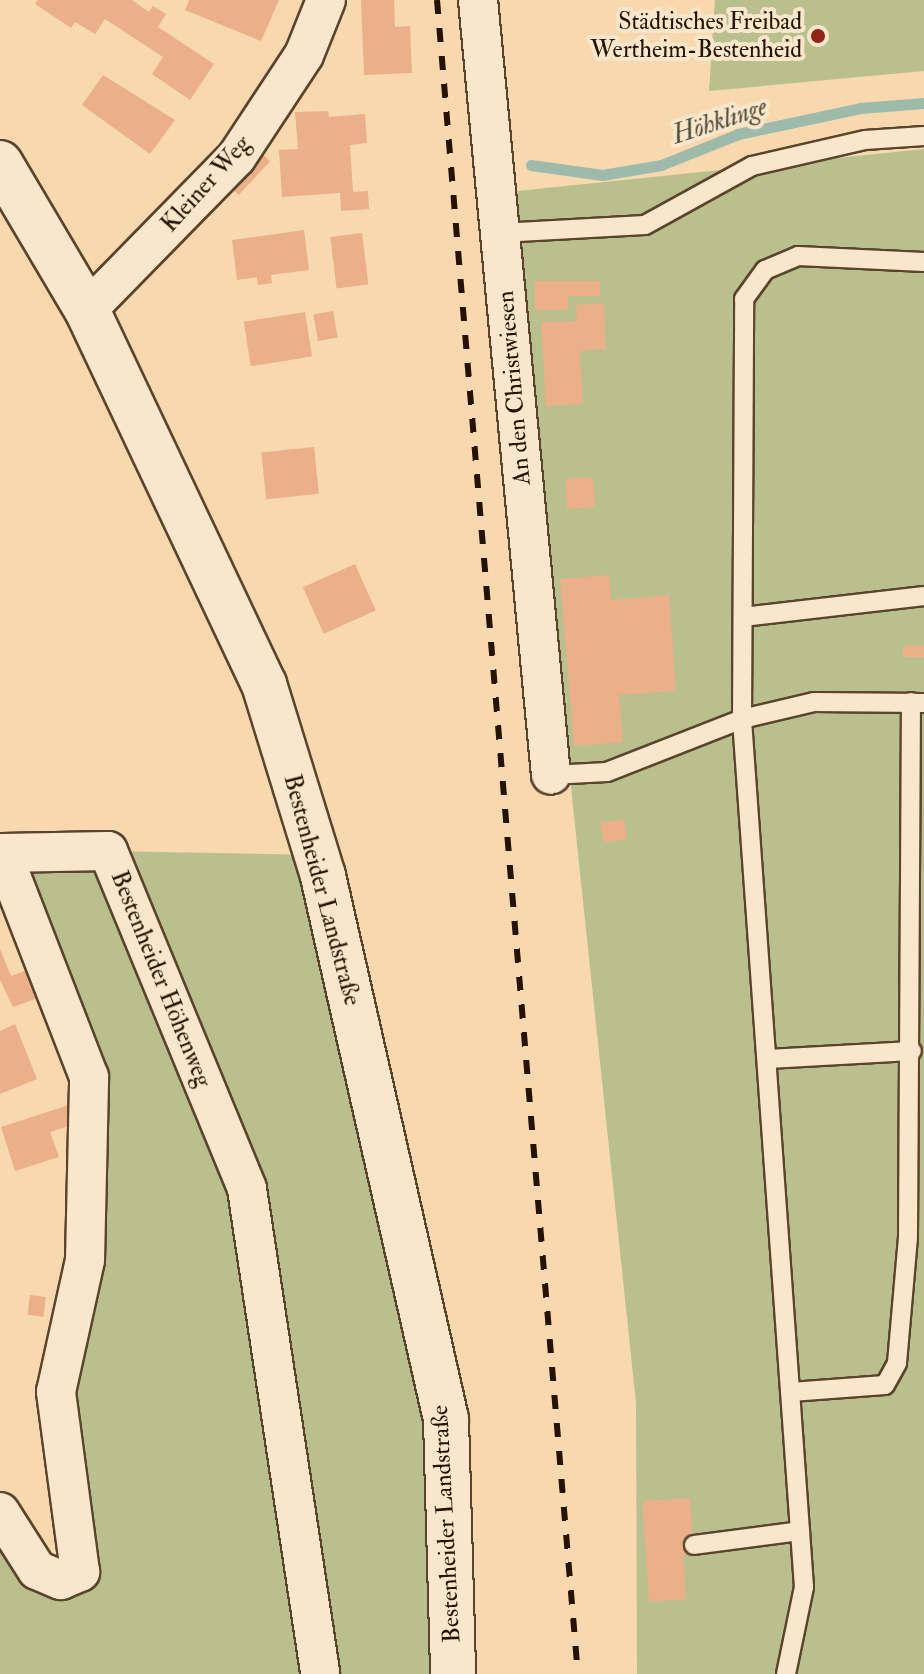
<!DOCTYPE html>
<html>
<head>
<meta charset="utf-8">
<style>
  body { margin:0 }
  #map { position:relative; width:924px; height:1674px; overflow:hidden; background:#f8d9af; font-family:"IM FELL Double Pica",serif }
  div>[style] { position:absolute }
  .green>* { inset:0; background:#b9c08e }
  .stream>* { height:11px; margin:-5.5px; padding:0 5.5px; transform-origin:5.5px; border-radius:5.5px; background:#9dbaab }
  .building>* { inset:0; background:#ebaf89; transform-origin:0 0 }
  .roads { filter:drop-shadow(2px 0 #5a442c) drop-shadow(-2px 0 #5a442c) drop-shadow(0 2px #5a442c) drop-shadow(0 -2px #5a442c) }
  .lane>* { height:18px; margin:-9px; padding:0 9px; transform-origin:9px; border-radius:9px; background:#fae6cb }
  .street>* { height:38px; margin:-19px; padding:0 19px; transform-origin:19px; border-radius:19px; background:#fae6cb }
  .secondary>* { height:44px; margin:-22px; padding:0 22px; transform-origin:22px; border-radius:22px; background:#fae6cb }
  .rail>* { height:6px; margin-top:-3px; transform-origin:0; background:repeating-linear-gradient(90deg,#251200 0 14px,transparent 0 28px) }
  .dots>* { width:22px; height:22px; translate:-50% -50%; box-sizing:border-box; border:4px solid #fae6cb; border-radius:50% }
  span { translate:-50% -50%; white-space:nowrap; text-align:center; line-height:1.15; -webkit-text-stroke:8px #fae6cb; paint-order:stroke }
  .poi-label { font-size:24px; color:#251200 }
  .right { translate:-100% -50%; text-align:right }
  .street-label { font-size:24px; color:#251200 }
  .water-label { font-size:26px; color:#4f4d3c; font-style:italic }
</style>
</head>
<body>
<div id="map">
  <div class="green">
    <div style="clip-path:polygon(715px 0,924px 0,924px 71px,709px 91px)"></div>
    <div style="clip-path:polygon(924px 149px,924px 1674px,637px 1674px,636px 1403px,572px 797px,517px 191px)"></div>
    <div style="clip-path:polygon(108px 851px,317px 855px,446px 1419px,453px 1674px,0 1674px,0 1514px,58px 1581px,89px 1077px,2px 853px)"></div>
  </div>
  <div class="stream">
    <div style="left:531px;top:165px;width:72px;rotate:8deg"></div>
    <div style="left:602px;top:175px;width:60px;rotate:-9.6deg"></div>
    <div style="left:661px;top:165px;width:83px;rotate:-21.9deg"></div>
    <div style="left:738px;top:134px;width:125px;rotate:-12deg"></div>
    <div style="left:860px;top:108px;width:64px;rotate:-4.5deg"></div>
  </div>
  <div class="building">
    <div style="clip-path:polygon(38px 0,132px 0,149px 12px,153px 6px,166px 14px,158px 27px,214px 64px,190px 100px,152px 74px,163px 57px,105px 19px,95px 34px,75px 22px,71px 28px,35px 4px)"></div>
    <div style="clip-path:polygon(189px 0,279px 0,261px 41px,185px 10px)"></div>
    <div style="clip-path:polygon(361px 0,394px 0,395px 27px,410px 26px,412px 73px,364px 75px)"></div>
    <div style="clip-path:polygon(103px 75px,175px 120px,150px 154px,82px 105px)"></div>
    <div style="clip-path:polygon(328px 111px,329px 117px,365px 114px,367px 143px,350px 145px,353px 192px,368px 191px,369px 209px,341px 211px,340px 193px,282px 197px,279px 150px,298px 149px,295px 112px)"></div>
    <div style="left:257px;top:149px;width:18px;height:46px;rotate:43deg"></div>
    <div style="clip-path:polygon(304px 230px,309px 270px,271px 275px,272px 283px,258px 285px,257px 277px,237px 280px,232px 240px)"></div>
    <div style="left:362px;top:233px;width:52px;height:32px;rotate:83deg"></div>
    <div style="clip-path:polygon(535px 281px,600px 281px,600px 296px,568px 296px,568px 310px,535px 310px)"></div>
    <div style="clip-path:polygon(604px 303px,606px 349px,580px 351px,583px 404px,546px 406px,541px 322px,577px 321px,576px 305px)"></div>
    <div style="left:333px;top:311px;width:27px;height:20px;rotate:80deg"></div>
    <div style="left:305px;top:312px;width:45px;height:62px;rotate:81deg"></div>
    <div style="left:314px;top:447px;width:47px;height:53px;rotate:84deg"></div>
    <div style="left:593px;top:477px;width:30px;height:28px;rotate:86deg"></div>
    <div style="left:355px;top:564px;width:51px;height:57px;rotate:66deg"></div>
    <div style="clip-path:polygon(609px 575px,611px 600px,669px 595px,676px 691px,619px 695px,623px 742px,574px 746px,560px 579px)"></div>
    <div style="left:903px;top:646px;width:21px;height:11px"></div>
    <div style="left:624px;top:819px;width:20px;height:24px;rotate:81deg"></div>
    <div style="clip-path:polygon(0 949px,11px 976px,31px 969px,41px 997px,13px 1007px,0 980px)"></div>
    <div style="clip-path:polygon(15px 1024px,37px 1079px,0 1094px,0 1031px)"></div>
    <div style="clip-path:polygon(69px 1105px,76px 1124px,50px 1132px,59px 1157px,15px 1171px,1px 1127px)"></div>
    <div style="left:30px;top:1295px;width:16px;height:20px;rotate:7deg"></div>
    <div style="clip-path:polygon(690px 1498px,694px 1554px,683px 1555px,686px 1599px,649px 1602px,642px 1501px)"></div>
  </div>
  <div class="roads">
    <div class="lane">
      <div style="left:500px;top:233px;width:145px;rotate:-3.2deg"></div>
      <div style="left:645px;top:225px;width:122px;rotate:-28.9deg"></div>
      <div style="left:752px;top:166px;width:116px;rotate:-13deg"></div>
      <div style="left:865px;top:140px;width:59px;rotate:-3.9deg"></div>
      <div style="left:743px;top:617px;width:182px;rotate:-6.6deg"></div>
      <div style="left:551px;top:775px;width:56px;rotate:-3.1deg"></div>
      <div style="left:607px;top:772px;width:145px;rotate:-21.4deg"></div>
      <div style="left:742px;top:719px;width:74px;rotate:-13.3deg"></div>
      <div style="left:814px;top:702px;width:110px;rotate:0.5deg"></div>
      <div style="left:768px;top:1059px;width:144px;rotate:-3.2deg"></div>
      <div style="left:791px;top:1392px;width:94px;rotate:-4.3deg"></div>
      <div style="left:885px;top:1385px;width:25px;rotate:-61deg"></div>
      <div style="left:897px;top:1363px;width:127px;rotate:-85deg"></div>
      <div style="left:908px;top:1236px;width:534px;rotate:-89.68deg"></div>
      <div style="left:694px;top:1545px;width:107px;rotate:-7.5deg"></div>
      <div style="left:786px;top:1674px;width:89px;rotate:-78.3deg"></div>
      <div style="left:804px;top:1587px;width:870px;rotate:-94.09deg"></div>
      <div style="left:742px;top:719px;width:420px;rotate:-89.7deg"></div>
      <div style="left:744px;top:299px;width:36px;rotate:-54deg"></div>
      <div style="left:765px;top:270px;width:36px;rotate:-23deg"></div>
      <div style="left:798px;top:256px;width:126px;rotate:2.7deg"></div>
    </div>
    <div class="street">
      <div style="left:478px;top:0;width:778px;rotate:84.62deg"></div>
      <div style="left:87px;top:310px;width:213px;rotate:-45.6deg"></div>
      <div style="left:236px;top:158px;width:123px;rotate:-56.6deg"></div>
      <div style="left:304px;top:55px;width:59px;rotate:-68.2deg"></div>
      <div style="left:0;top:1512px;width:69px;rotate:57.5deg"></div>
      <div style="left:37px;top:1570px;width:26px;rotate:23deg"></div>
      <div style="left:61px;top:1580px;width:21px;rotate:-23deg"></div>
      <div style="left:80px;top:1572px;width:182px;rotate:-97.6deg"></div>
      <div style="left:56px;top:1392px;width:135px;rotate:-77.6deg"></div>
      <div style="left:85px;top:1260px;width:183px;rotate:-88.7deg"></div>
      <div style="left:89px;top:1077px;width:240px;rotate:-111.2deg"></div>
      <div style="left:2px;top:853px;width:106px;rotate:-1.1deg"></div>
      <div style="left:108px;top:851px;width:365px;rotate:67.6deg"></div>
      <div style="left:247px;top:1189px;width:490px;rotate:81.4deg"></div>
    </div>
    <div class="secondary">
      <div style="left:0;top:163px;width:171px;rotate:59.4deg"></div>
      <div style="left:87px;top:310px;width:414px;rotate:64.7deg"></div>
      <div style="left:264px;top:684px;width:201px;rotate:72.9deg"></div>
      <div style="left:323px;top:876px;width:557px;rotate:77.24deg"></div>
      <div style="left:446px;top:1419px;width:255px;rotate:88.4deg"></div>
    </div>
  </div>
  <div class="rail">
    <div style="left:437px;top:0;width:1680px;rotate:85.19deg"></div>
  </div>
  <div class="dots">
    <div style="left:818px;top:36px;background:#8f2418"></div>
  </div>
  <div class="poi-label">
    <span class="right" style="left:802px;top:36px">Städtisches Freibad<br>Wertheim-Bestenheid</span>
  </div>
  <div class="street-label">
    <span style="left:206px;top:184px;rotate:-48deg">Kleiner Weg</span>
    <span style="left:514px;top:388px;rotate:-95deg">An den Christwiesen</span>
    <span style="left:322px;top:890px;rotate:75deg">Bestenheider Landstraße</span>
    <span style="left:161px;top:979px;rotate:68deg">Bestenheider Höhenweg</span>
    <span style="left:446px;top:1524px;rotate:-93deg">Bestenheider Landstraße</span>
  </div>
  <div class="water-label">
    <span style="left:720px;top:122px;rotate:-18deg">Höhklinge</span>
  </div>
</div>
</body>
</html>
